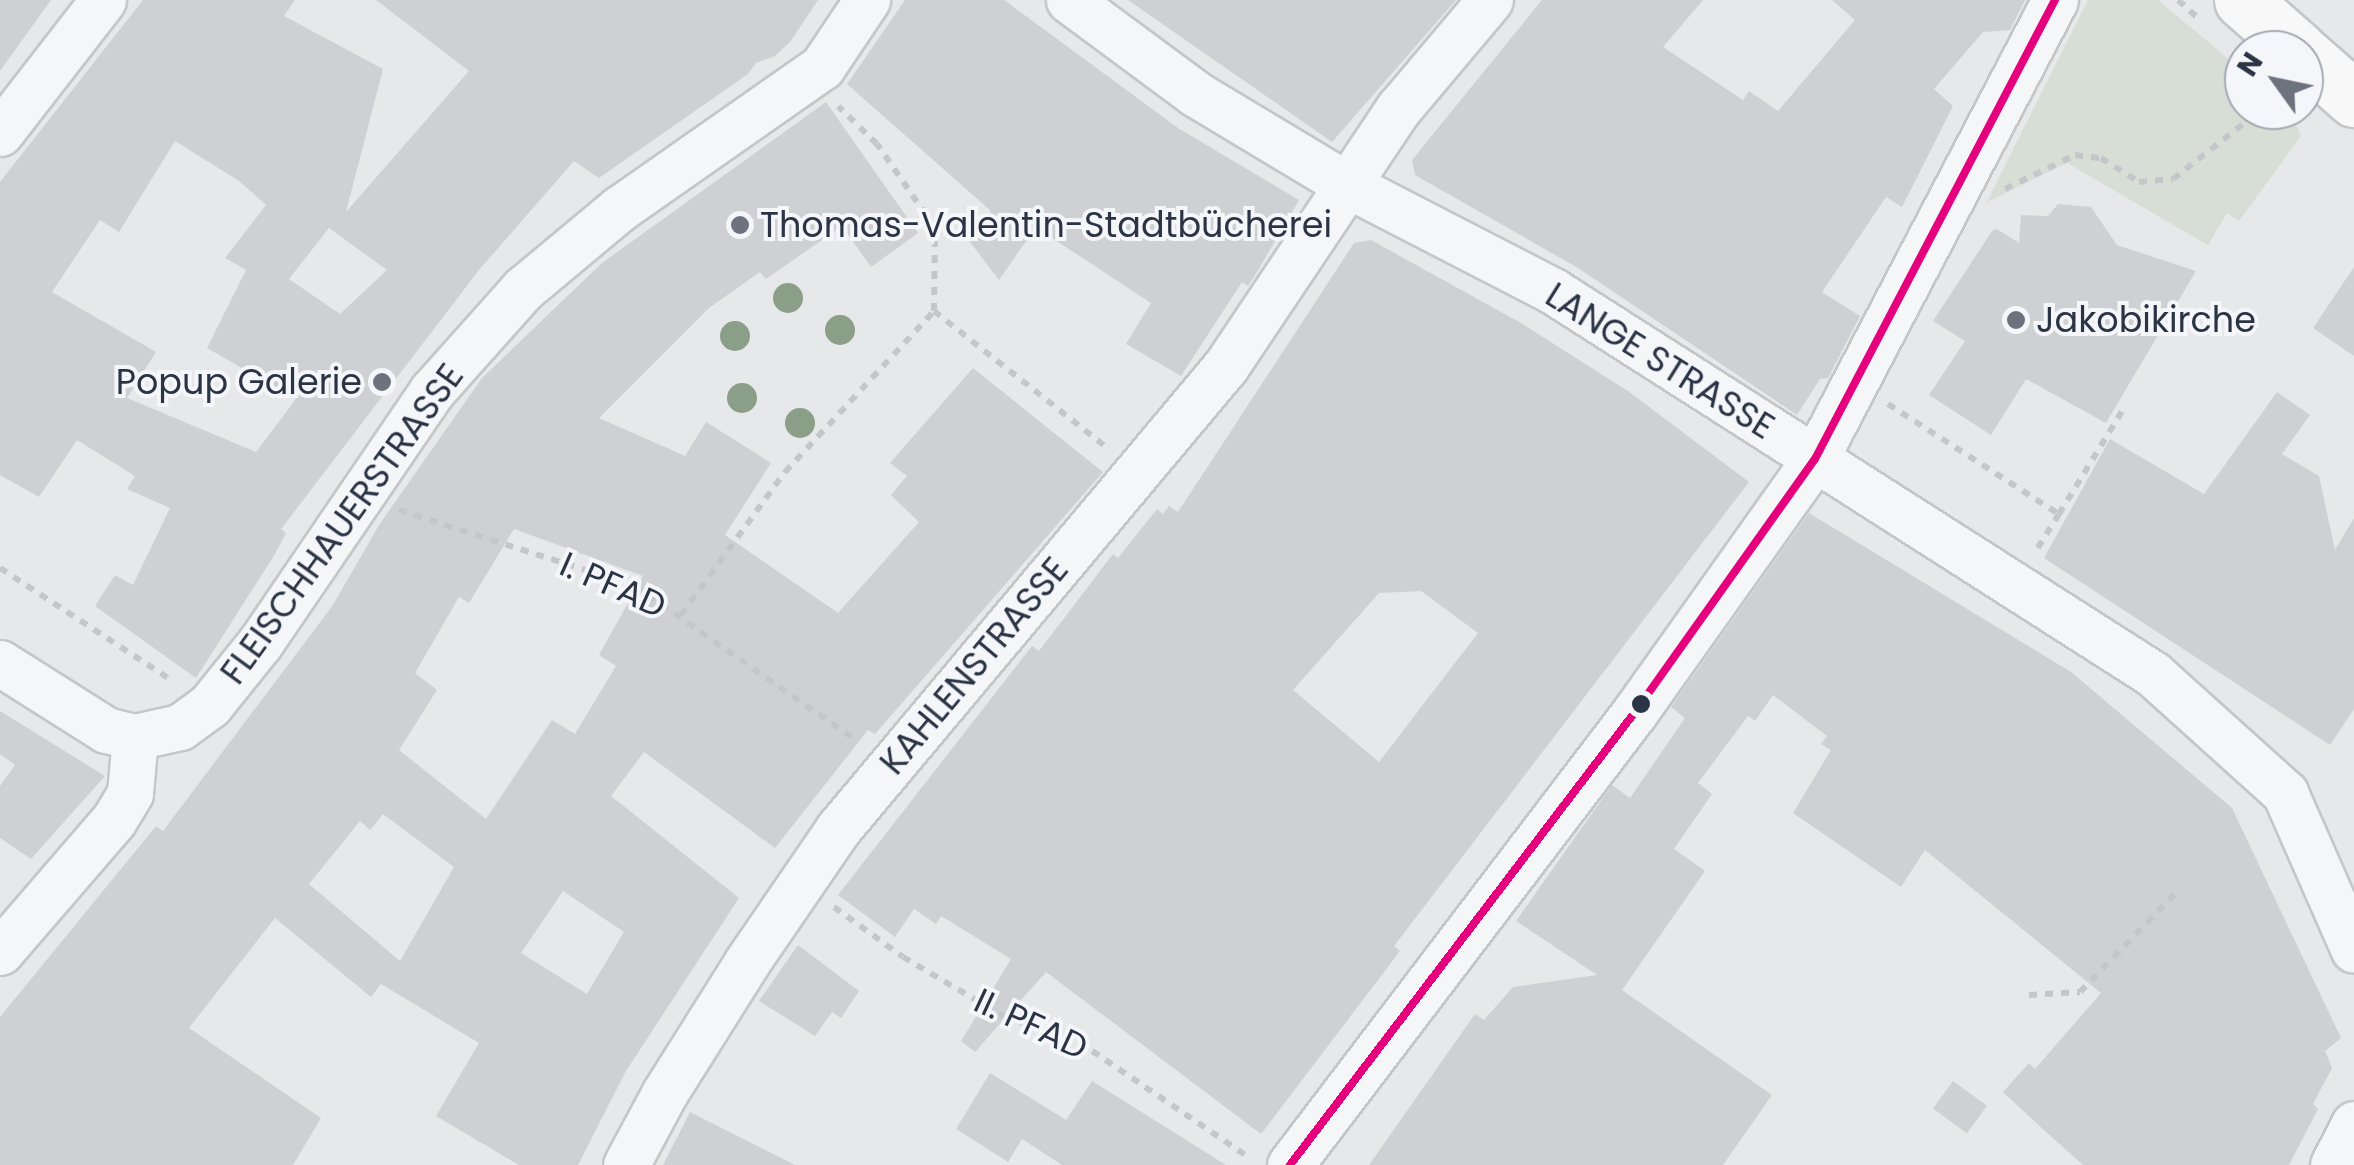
<!DOCTYPE html>
<html>
<head>
<meta charset="utf-8">
<style>
  body { margin:0 }
  #map { position:relative; width:2354px; height:1165px; overflow:hidden; background:#e6e8ea; font-family:Poppins,sans-serif }
  div>[style] { position:absolute }
  .green>* { inset:0; background:#d6ded6 }
  .building>* { inset:0; background:#ced0d3; transform-origin:0 0 }
  .path>* { height:6px; margin-top:-3px; transform-origin:0; background:repeating-linear-gradient(90deg,#c5c6ca 0 8px,transparent 0 16px) }
  .roads { filter:drop-shadow(2px 0 #c4c6c8) drop-shadow(-2px 0 #c4c6c8) drop-shadow(0 2px #c4c6c8) drop-shadow(0 -2px #c4c6c8) }
  .street>* { height:45px; margin:-22.5px; padding:0 22.5px; transform-origin:22.5px; border-radius:22.5px; background:#f5f6f7 }
  .secondary>* { height:55px; margin:-27.5px; padding:0 27.5px; transform-origin:27.5px; border-radius:27.5px; background:#f8f8f8 }
  .bus-1>* { height:8px; margin:-4px; padding:0 4px; transform-origin:4px; border-radius:4px; background:#e5007d }
  .trees>* { width:30px; height:30px; margin:-15px; border-radius:50%; background:#8a9e88 }
  .dots>* { width:28px; height:28px; translate:-50% -50%; box-sizing:border-box; border:5px solid #f4f6f9; border-radius:50% }
  span { translate:-50% -50%; white-space:nowrap; text-align:center; line-height:1.15; -webkit-text-stroke:8px #f4f6f9; paint-order:stroke }
  .poi-label { font-size:35px; color:#2b3445 }
  .left { translate:0 -50%; text-align:left }
  .right { translate:-100% -50%; text-align:right }
  .street-label { font-size:35px; color:#2b3445 }
  .north { position:absolute; left:2224px; top:30px; width:100px; height:100px; box-sizing:border-box; background:#f4f6f9; border:2px solid #a4a8b1; border-radius:50%; rotate:303deg; font-size:28px; font-weight:700; line-height:40px; text-align:center; color:#2b3445 }
  .north::after { content:''; display:block; margin:auto; width:35px; height:45px; background:#6c737f; clip-path:polygon(50% 0,100% 100%,50% 72%,0 100%) }
</style>
</head>
<body>
<div id="map">
  <div class="green">
    <div style="clip-path:polygon(2088px 0,2158px 0,2244px 72px,2244px 110px,2290px 111px,2301px 136px,2239px 221px,2227px 213px,2208px 245px,2067px 163px,1987px 202px)"></div>
  </div>
  <div class="building">
    <div style="clip-path:polygon(0 0,51px 0,0 71px)"></div>
    <div style="clip-path:polygon(evenodd,143px 0,295px 0,284px 16px,383px 69px,346px 212px,469px 71px,376px 0,818px 0,790px 42px,775px 56px,756px 63px,748px 74px,599px 178px,574px 161px,479px 270px,281px 529px,286px 533px,275px 554px,196px 678px,95px 606px,115px 575px,133px 585px,170px 508px,127px 489px,135px 476px,77px 440px,39px 497px,0 475px,0 182px,143px 0,175px 141px,239px 181px,266px 205px,225px 258px,246px 270px,207px 348px,296px 399px,256px 452px,127px 398px,156px 352px,52px 292px,100px 220px,119px 232px,175px 141px,143px 0,329px 228px,387px 270px,340px 314px,289px 279px,329px 228px)"></div>
    <div style="clip-path:polygon(905px 0,1004px 0,1178px 128px,1299px 200px,1257px 272px,1248px 286px,1242px 282px,1181px 376px,1126px 344px,1151px 303px,1052px 238px,1050px 241px,1033px 231px,999px 280px,970px 242px,991px 211px,847px 84px)"></div>
    <div style="clip-path:polygon(1128px 0,1456px 0,1332px 142px)"></div>
    <div style="clip-path:polygon(1542px 0,1703px 0,1663px 47px,1743px 100px,1749px 91px,1778px 111px,1855px 20px,1832px 0,2025px 0,2010px 30px,1983px 32px,1934px 89px,1953px 106px,1902px 207px,1886px 197px,1822px 292px,1860px 316px,1828px 378px,1820px 379px,1797px 415px,1578px 268px,1415px 175px,1412px 160px)"></div>
    <div style="clip-path:polygon(evenodd,826px 102px,918px 233px,871px 267px,842px 226px,766px 279px,760px 272px,709px 308px,599px 418px,685px 456px,706px 422px,771px 463px,725px 535px,838px 613px,919px 522px,891px 495px,907px 476px,890px 463px,973px 368px,1103px 472px,875px 734px,868px 730px,775px 848px,644px 752px,611px 796px,739px 898px,626px 1071px,578px 1165px,519px 1165px,436px 1116px,479px 1043px,381px 984px,371px 997px,275px 918px,189px 1028px,321px 1118px,293px 1165px,0 1165px,0 1017px,156px 826px,163px 831px,333px 605px,379px 525px,482px 378px,602px 263px,826px 102px,514px 529px,643px 576px,599px 655px,616px 666px,575px 734px,552px 720px,486px 819px,399px 750px,437px 690px,415px 673px,459px 597px,469px 603px,514px 529px,826px 102px,383px 814px,454px 867px,400px 961px,309px 884px,360px 821px,370px 830px,383px 814px,826px 102px,563px 891px,624px 932px,587px 994px,521px 953px,563px 891px)"></div>
    <div style="clip-path:polygon(2058px 204px,2091px 207px,2117px 245px,2196px 271px,2106px 423px,2026px 379px,1991px 435px,1929px 395px,1965px 341px,1933px 321px,1992px 231px,1997px 229px,2019px 243px,2021px 215px,2048px 216px)"></div>
    <div style="clip-path:polygon(evenodd,1371px 240px,1521px 323px,1628px 391px,1749px 482px,1394px 946px,1400px 951px,1261px 1134px,1046px 972px,975px 1052px,961px 1041px,1011px 959px,941px 916px,936px 924px,914px 909px,895px 937px,838px 895px,1032px 646px,1039px 651px,1113px 554px,1118px 558px,1157px 509px,1163px 514px,1169px 506px,1178px 512px,1354px 243px,1371px 240px,1421px 591px,1478px 633px,1379px 762px,1293px 690px,1379px 593px,1421px 591px)"></div>
    <div style="clip-path:polygon(2354px 267px,2354px 356px,2313px 328px)"></div>
    <div style="clip-path:polygon(2277px 392px,2310px 415px,2282px 454px,2319px 476px,2335px 550px,2354px 518px,2354px 709px,2330px 745px,2044px 558px,2110px 439px,2204px 494px)"></div>
    <div style="clip-path:polygon(1809px 513px,2071px 672px,2232px 808px,2341px 1038px,2325px 1051px,2332px 1068px,2313px 1104px,2318px 1109px,2289px 1165px,2083px 1165px,2046px 1132px,2003px 1092px,2029px 1063px,2035px 1069px,2101px 993px,1925px 850px,1901px 887px,1793px 813px,1831px 750px,1821px 744px,1827px 736px,1773px 695px,1755px 721px,1748px 716px,1698px 783px,1712px 794px,1674px 849px,1705px 871px,1622px 990px,1772px 1095px,1723px 1165px,1369px 1165px,1475px 1014px,1484px 1020px,1513px 987px,1597px 975px,1516px 921px,1612px 785px,1630px 798px,1685px 718px,1671px 707px)"></div>
    <div style="clip-path:polygon(0 711px,105px 776px,31px 859px,0 838px,0 786px,15px 765px,0 754px)"></div>
    <div style="clip-path:polygon(798px 945px,859px 991px,841px 1018px,832px 1012px,815px 1036px,759px 1001px)"></div>
    <div style="clip-path:polygon(990px 1073px,1066px 1120px,1092px 1081px,1226px 1165px,1062px 1165px,1022px 1139px,1008px 1162px,956px 1129px)"></div>
    <div style="left:1953px;top:1081px;width:42px;height:34px;rotate:36deg"></div>
    <div style="clip-path:polygon(690px 1112px,795px 1165px,663px 1165px)"></div>
  </div>
  <div class="path">
    <div style="left:2178px;top:0;width:25px;rotate:42deg"></div>
    <div style="left:2005px;top:189px;width:78px;rotate:-25.9deg"></div>
    <div style="left:2075px;top:155px;width:26px;rotate:7deg"></div>
    <div style="left:2101px;top:158px;width:45px;rotate:32.3deg"></div>
    <div style="left:2139px;top:182px;width:34px;rotate:-5deg"></div>
    <div style="left:2173px;top:179px;width:112px;rotate:-38.1deg"></div>
    <div style="left:934px;top:311px;width:219px;rotate:38.3deg"></div>
    <div style="left:1888px;top:404px;width:203px;rotate:32.8deg"></div>
    <div style="left:2059px;top:514px;width:45px;rotate:122.3deg"></div>
    <div style="left:399px;top:510px;width:248px;rotate:17.9deg"></div>
    <div style="left:635px;top:586px;width:269px;rotate:34.9deg"></div>
    <div style="left:2059px;top:514px;width:121px;rotate:-58.5deg"></div>
    <div style="left:0;top:568px;width:204px;rotate:33.2deg"></div>
    <div style="left:681px;top:615px;width:177px;rotate:-54deg"></div>
    <div style="left:785px;top:472px;width:219px;rotate:-47.2deg"></div>
    <div style="left:934px;top:311px;width:83px;rotate:-89.3deg"></div>
    <div style="left:935px;top:228px;width:102px;rotate:-124.6deg"></div>
    <div style="left:877px;top:144px;width:54px;rotate:-135.7deg"></div>
    <div style="left:834px;top:907px;width:85px;rotate:35.9deg"></div>
    <div style="left:903px;top:957px;width:116px;rotate:30.5deg"></div>
    <div style="left:1003px;top:1016px;width:80px;rotate:18.9deg"></div>
    <div style="left:1079px;top:1042px;width:207px;rotate:34.2deg"></div>
    <div style="left:2029px;top:995px;width:51px;rotate:-3.4deg"></div>
    <div style="left:2080px;top:992px;width:139px;rotate:-45.9deg"></div>
  </div>
  <div class="roads">
    <div class="street">
      <div style="left:1069px;top:0;width:158px;rotate:36.5deg"></div>
      <div style="left:1196px;top:94px;width:175px;rotate:31deg"></div>
      <div style="left:1346px;top:184px;width:233px;rotate:27.3deg"></div>
      <div style="left:1553px;top:291px;width:712px;rotate:32.55deg"></div>
      <div style="left:2153px;top:674px;width:178px;rotate:42deg"></div>
      <div style="left:2285px;top:793px;width:171px;rotate:66.3deg"></div>
      <div style="left:0;top:133px;width:168px;rotate:-52.2deg"></div>
      <div style="left:0;top:663px;width:125px;rotate:32.3deg"></div>
      <div style="left:106px;top:730px;width:30px;rotate:14deg"></div>
      <div style="left:135px;top:737px;width:46px;rotate:-12.5deg"></div>
      <div style="left:180px;top:727px;width:37px;rotate:-36deg"></div>
      <div style="left:210px;top:705px;width:80px;rotate:-51.1deg"></div>
      <div style="left:260px;top:643px;width:305px;rotate:-55.7deg"></div>
      <div style="left:432px;top:391px;width:137px;rotate:-48.3deg"></div>
      <div style="left:523px;top:289px;width:125px;rotate:-39.8deg"></div>
      <div style="left:619px;top:209px;width:248px;rotate:-35deg"></div>
      <div style="left:822px;top:67px;width:81px;rotate:-56.1deg"></div>
      <div style="left:0;top:952px;width:174px;rotate:-49.2deg"></div>
      <div style="left:114px;top:820px;width:31px;rotate:-59deg"></div>
      <div style="left:130px;top:793px;width:56px;rotate:-84.9deg"></div>
      <div style="left:626px;top:1165px;width:81px;rotate:-61.8deg"></div>
      <div style="left:664px;top:1094px;width:156px;rotate:-57.8deg"></div>
      <div style="left:747px;top:962px;width:161px;rotate:-55.6deg"></div>
      <div style="left:838px;top:829px;width:604px;rotate:-50.04deg"></div>
      <div style="left:1226px;top:366px;width:311px;rotate:-56.2deg"></div>
      <div style="left:1399px;top:108px;width:141px;rotate:-49.9deg"></div>
      <div style="left:1290px;top:1165px;width:569px;rotate:-52.71deg"></div>
      <div style="left:1635px;top:712px;width:310px;rotate:-54.6deg"></div>
      <div style="left:1815px;top:459px;width:518px;rotate:-62.4deg"></div>
      <div style="left:2333px;top:1165px;width:46px;rotate:-62.9deg"></div>
    </div>
    <div class="secondary">
      <div style="left:2242px;top:0;width:76px;rotate:41.3deg"></div>
      <div style="left:2304px;top:55px;width:67px;rotate:41.3deg"></div>
    </div>
  </div>
  <div class="bus-1">
    <div style="left:1290px;top:1165px;width:569px;rotate:-52.71deg"></div>
    <div style="left:1635px;top:712px;width:310px;rotate:-54.6deg"></div>
    <div style="left:1815px;top:459px;width:518px;rotate:-62.4deg"></div>
  </div>
  <div class="trees">
    <div style="left:788px;top:298px"></div>
    <div style="left:840px;top:330px"></div>
    <div style="left:735px;top:336px"></div>
    <div style="left:742px;top:398px"></div>
    <div style="left:800px;top:423px"></div>
  </div>
  <div class="dots">
    <div style="left:740px;top:225px;background:#6c737f"></div>
    <div style="left:2016px;top:320px;background:#6c737f"></div>
    <div style="left:382px;top:382px;background:#6c737f"></div>
    <div style="left:1641px;top:704px;background:#2b3445"></div>
  </div>
  <div class="poi-label">
    <span class="left" style="left:760px;top:225px">Thomas-Valentin-Stadtbücherei</span>
    <span class="left" style="left:2036px;top:320px">Jakobikirche</span>
    <span class="right" style="left:362px;top:382px">Popup Galerie</span>
  </div>
  <div class="street-label">
    <span style="left:1660px;top:361px;rotate:32deg">LANGE STRASSE</span>
    <span style="left:342px;top:524px;rotate:-54deg">FLEISCHHAUERSTRASSE</span>
    <span style="left:613px;top:585px;rotate:24deg">I. PFAD</span>
    <span style="left:974px;top:666px;rotate:-50deg">KAHLENSTRASSE</span>
    <span style="left:1031px;top:1024px;rotate:25deg">II. PFAD</span>
  </div>
  <div class="north">N</div>
</div>
</body>
</html>
